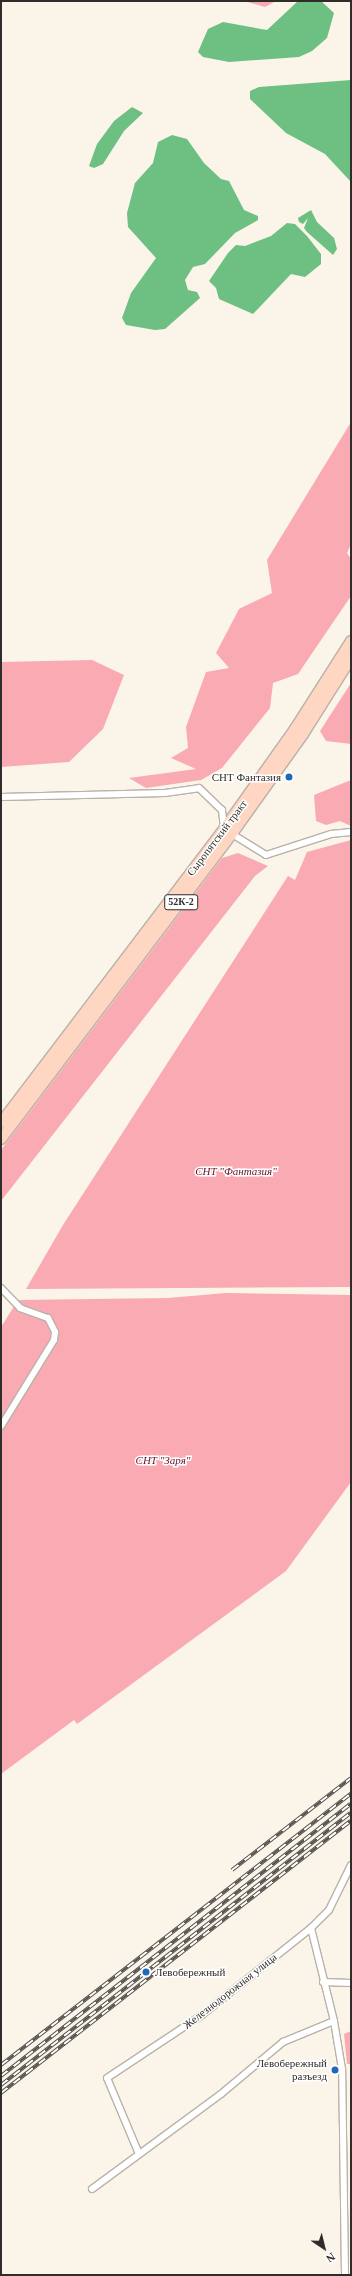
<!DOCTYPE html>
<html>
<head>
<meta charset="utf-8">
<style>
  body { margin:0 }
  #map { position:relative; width:352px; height:2276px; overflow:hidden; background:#fbf4e9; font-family:"Times New Roman",serif }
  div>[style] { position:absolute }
  .green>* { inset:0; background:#f9aab3 }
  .water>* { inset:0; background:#6dc081 }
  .roads { filter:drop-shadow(1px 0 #b9b2a8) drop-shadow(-1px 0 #b9b2a8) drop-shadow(0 1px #b9b2a8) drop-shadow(0 -1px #b9b2a8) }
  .street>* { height:6px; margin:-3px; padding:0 3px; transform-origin:3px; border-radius:3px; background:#fff }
  .primary>* { height:10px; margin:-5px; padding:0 5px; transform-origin:5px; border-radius:5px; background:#fed6c2 }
  .rail>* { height:4px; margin-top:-2px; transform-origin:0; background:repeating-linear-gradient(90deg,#fff 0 8px,#54514c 0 16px); box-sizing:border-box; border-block:1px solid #54514c }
  .dots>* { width:11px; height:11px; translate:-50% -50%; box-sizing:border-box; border:2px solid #fff; border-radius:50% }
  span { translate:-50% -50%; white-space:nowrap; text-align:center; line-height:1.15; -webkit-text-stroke:3px #fff; paint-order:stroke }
  .shield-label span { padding:1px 3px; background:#fff; border:1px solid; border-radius:3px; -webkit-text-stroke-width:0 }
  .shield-label { font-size:10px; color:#2f2d29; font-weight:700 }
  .poi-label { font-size:11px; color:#2f2d29 }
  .right { translate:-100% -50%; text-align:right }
  .left { translate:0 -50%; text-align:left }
  .street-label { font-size:11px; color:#2f2d29 }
  .park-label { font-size:11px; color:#6a1129; font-style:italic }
  .frame { position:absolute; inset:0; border:2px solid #2f2d29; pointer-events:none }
  .north { position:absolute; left:304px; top:2228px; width:40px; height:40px; -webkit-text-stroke:3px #fff; paint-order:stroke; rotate:145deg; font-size:11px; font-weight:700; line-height:16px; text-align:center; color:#2f2d29 }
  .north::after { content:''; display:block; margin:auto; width:14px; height:18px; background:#2f2d29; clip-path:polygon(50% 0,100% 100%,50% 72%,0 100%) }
</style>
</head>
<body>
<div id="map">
  <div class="green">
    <div style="clip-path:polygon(244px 1px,276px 1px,265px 7px)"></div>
    <div style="clip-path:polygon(351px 422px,351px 544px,347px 553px,351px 559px,351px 596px,298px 674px,273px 683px,270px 708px,222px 768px,201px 780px,146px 788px,129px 778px,196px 769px,171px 758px,188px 748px,186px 727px,206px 672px,229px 668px,216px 653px,239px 609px,272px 593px,267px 560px)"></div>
    <div style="clip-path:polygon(92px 660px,124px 675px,103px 729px,69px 762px,1px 767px,1px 662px)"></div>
    <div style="clip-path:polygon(351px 683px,351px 744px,326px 741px,320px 731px)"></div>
    <div style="clip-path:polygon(351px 780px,351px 826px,340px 821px,326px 825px,316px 821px,314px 795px)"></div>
    <div style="clip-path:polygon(351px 840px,351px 1287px,26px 1289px,63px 1225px,288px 876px,295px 880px,307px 852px)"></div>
    <div style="clip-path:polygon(238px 853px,268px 866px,255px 876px,1px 1201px,1px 1150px,222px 858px)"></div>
    <div style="clip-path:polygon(226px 1293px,351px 1295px,351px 1482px,286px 1571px,77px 1724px,74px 1720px,1px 1774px,1px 1327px,18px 1300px,168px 1298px)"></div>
    <div style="clip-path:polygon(351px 2031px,351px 2064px,347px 2064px,344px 2034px)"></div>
  </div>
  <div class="water">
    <div style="clip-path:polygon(298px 1px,321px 1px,334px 13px,327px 38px,312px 51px,299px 57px,229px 62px,203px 57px,198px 52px,208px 29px,223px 22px,267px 30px)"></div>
    <div style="clip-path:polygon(351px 80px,351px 182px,325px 154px,286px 133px,250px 99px,250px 91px,259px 87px)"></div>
    <div style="clip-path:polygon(132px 107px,143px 113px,124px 131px,103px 164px,94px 168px,89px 166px,97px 144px,114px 121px)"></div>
    <div style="clip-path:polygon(172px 135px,187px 139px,204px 163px,221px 179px,229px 181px,244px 210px,258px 216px,258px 220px,235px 233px,205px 264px,193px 267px,185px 280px,188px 290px,197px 292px,200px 298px,165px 329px,155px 330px,126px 325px,122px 318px,131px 293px,156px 258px,128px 227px,127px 213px,135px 183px,153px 163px,158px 142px)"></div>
    <div style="clip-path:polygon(311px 210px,317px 222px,334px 238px,337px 249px,333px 255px,307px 232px,304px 228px,308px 218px,303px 224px,299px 222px,298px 218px)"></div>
    <div style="clip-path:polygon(287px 223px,295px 224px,307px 236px,321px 254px,321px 264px,305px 277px,291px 274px,253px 314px,219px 299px,216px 288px,209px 281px,228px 253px,236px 245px,245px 246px,271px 236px)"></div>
  </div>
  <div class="roads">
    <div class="street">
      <div style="left:1px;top:797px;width:164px;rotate:-1.4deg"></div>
      <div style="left:165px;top:793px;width:34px;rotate:-8deg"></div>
      <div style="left:199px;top:788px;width:32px;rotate:44deg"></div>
      <div style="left:222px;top:810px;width:19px;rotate:84deg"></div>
      <div style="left:224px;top:829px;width:49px;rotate:31.8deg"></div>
      <div style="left:266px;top:855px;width:68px;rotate:-17.9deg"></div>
      <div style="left:331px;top:834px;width:20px;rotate:-6deg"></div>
      <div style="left:1px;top:1288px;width:28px;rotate:46deg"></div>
      <div style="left:20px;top:1308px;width:30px;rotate:20deg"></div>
      <div style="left:48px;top:1318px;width:16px;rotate:63deg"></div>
      <div style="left:55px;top:1332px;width:8px;rotate:97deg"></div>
      <div style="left:54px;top:1340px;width:101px;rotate:121.6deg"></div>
      <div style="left:323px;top:1982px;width:28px;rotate:2deg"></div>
      <div style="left:139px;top:2154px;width:82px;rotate:-112.8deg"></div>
      <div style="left:107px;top:2078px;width:114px;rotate:-33.6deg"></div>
      <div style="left:202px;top:2015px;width:139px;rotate:-38.6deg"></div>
      <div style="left:92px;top:2189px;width:160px;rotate:-36.4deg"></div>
      <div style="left:221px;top:2094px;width:81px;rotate:-40deg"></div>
      <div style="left:283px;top:2042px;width:55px;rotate:-22.4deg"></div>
      <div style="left:345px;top:2275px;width:206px;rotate:-90.8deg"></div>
      <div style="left:342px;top:2069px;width:49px;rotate:-99.5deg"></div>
      <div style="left:334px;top:2021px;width:96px;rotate:-103.9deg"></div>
      <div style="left:311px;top:1928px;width:25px;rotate:-45deg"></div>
      <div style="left:329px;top:1910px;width:50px;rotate:-63.9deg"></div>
    </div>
    <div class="primary">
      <div style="left:1px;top:1123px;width:369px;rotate:-52.8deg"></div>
      <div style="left:224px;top:829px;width:123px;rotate:-54.6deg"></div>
      <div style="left:295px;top:729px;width:104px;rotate:-57.5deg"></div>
      <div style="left:1px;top:1139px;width:381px;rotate:-52.9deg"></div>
      <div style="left:231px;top:835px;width:124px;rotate:-54.5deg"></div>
      <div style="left:303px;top:734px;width:90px;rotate:-57.7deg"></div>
    </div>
  </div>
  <div class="rail">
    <div style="left:232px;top:1870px;width:150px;rotate:-37.7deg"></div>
    <div style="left:1px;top:2065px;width:443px;rotate:-37.8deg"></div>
    <div style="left:1px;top:2076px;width:443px;rotate:-37.9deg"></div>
    <div style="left:1px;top:2085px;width:443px;rotate:-37.9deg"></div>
    <div style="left:1px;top:2093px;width:443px;rotate:-37.9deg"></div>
  </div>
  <div class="dots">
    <div style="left:289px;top:777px;background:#2069b9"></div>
    <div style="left:146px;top:1972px;background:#2069b9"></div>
    <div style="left:335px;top:2070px;background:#2069b9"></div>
  </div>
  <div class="shield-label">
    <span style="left:181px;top:902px">52К-2</span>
  </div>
  <div class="poi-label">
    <span class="right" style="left:281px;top:777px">СНТ Фантазия</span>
    <span class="left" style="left:155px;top:1972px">Левобережный</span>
    <span class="right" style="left:327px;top:2070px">Левобережный<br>разъезд</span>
  </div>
  <div class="street-label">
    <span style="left:217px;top:838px;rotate:-53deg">Сыропятский тракт</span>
    <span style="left:230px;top:1991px;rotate:-38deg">Железнодорожная улица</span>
  </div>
  <div class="park-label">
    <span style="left:236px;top:1171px">СНТ "Фантазия"</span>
    <span style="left:163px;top:1460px">СНТ "Заря"</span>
  </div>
  <div class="frame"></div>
  <div class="north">N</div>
</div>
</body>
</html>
